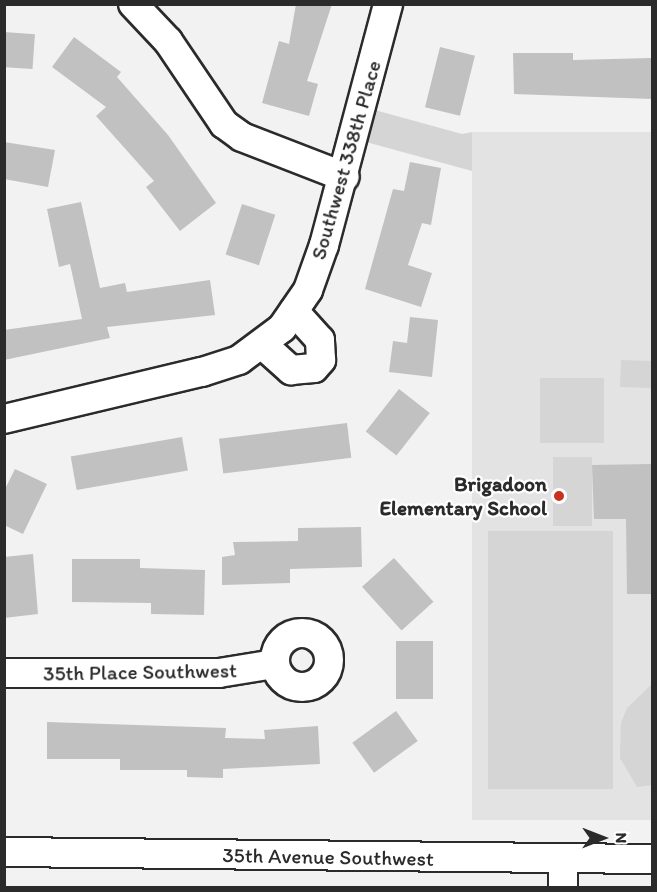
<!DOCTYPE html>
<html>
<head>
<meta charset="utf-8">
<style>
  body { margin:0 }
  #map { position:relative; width:657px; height:892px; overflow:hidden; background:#f2f2f2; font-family:Itim,sans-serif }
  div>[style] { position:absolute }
  .built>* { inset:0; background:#e3e3e3; transform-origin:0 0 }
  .green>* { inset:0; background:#d5d5d5; transform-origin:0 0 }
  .building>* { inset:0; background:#c1c1c1; transform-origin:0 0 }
  .roads { filter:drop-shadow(2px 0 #2b2b2b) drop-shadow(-2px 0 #2b2b2b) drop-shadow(0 2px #2b2b2b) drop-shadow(0 -2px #2b2b2b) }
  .street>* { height:28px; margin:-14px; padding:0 14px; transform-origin:14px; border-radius:14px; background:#fff }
  .street>.ring { margin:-14px; padding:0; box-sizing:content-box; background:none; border:28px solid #fff; border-radius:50% }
  .dots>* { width:16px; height:16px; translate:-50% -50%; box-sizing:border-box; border:3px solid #fff; border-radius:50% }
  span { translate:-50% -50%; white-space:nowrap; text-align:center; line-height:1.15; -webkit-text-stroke:4.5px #fff; paint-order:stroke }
  .street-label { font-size:21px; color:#2b2b2b }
  .poi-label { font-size:21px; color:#2b2b2b; font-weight:700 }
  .right { translate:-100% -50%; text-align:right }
  .frame { position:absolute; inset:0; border:6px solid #2b2b2b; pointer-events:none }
  .north { position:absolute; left:573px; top:808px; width:60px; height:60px; -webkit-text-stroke:4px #fff; paint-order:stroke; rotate:90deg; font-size:16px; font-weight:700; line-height:24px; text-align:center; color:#2b2b2b }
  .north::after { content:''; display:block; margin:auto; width:21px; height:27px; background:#2b2b2b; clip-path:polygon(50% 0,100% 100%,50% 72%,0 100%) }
</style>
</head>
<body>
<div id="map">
  <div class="built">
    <div style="left:472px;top:132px;width:180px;height:688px"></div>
  </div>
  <div class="green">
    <div style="clip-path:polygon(364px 107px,462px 134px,472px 132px,472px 171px,355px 139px)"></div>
    <div style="left:621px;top:360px;width:31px;height:27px;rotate:2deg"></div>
    <div style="left:540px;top:378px;width:64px;height:65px"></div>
    <div style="left:592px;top:457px;width:69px;height:39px;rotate:90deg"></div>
    <div style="left:488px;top:531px;width:125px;height:258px"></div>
    <div style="clip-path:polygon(652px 684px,652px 785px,637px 787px,620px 758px,621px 723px,627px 708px)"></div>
  </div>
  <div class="building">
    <div style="clip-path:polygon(296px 4px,332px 4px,307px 81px,318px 84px,309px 116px,262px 103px,279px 41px,289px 44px)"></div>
    <div style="left:4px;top:32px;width:31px;height:35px;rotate:4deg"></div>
    <div style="clip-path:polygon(74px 37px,121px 72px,117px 77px,168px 135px,216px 203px,180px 231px,146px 187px,154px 181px,96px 116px,106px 107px,52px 67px)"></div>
    <div style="left:440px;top:47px;width:36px;height:62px;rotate:14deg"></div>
    <div style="clip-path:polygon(513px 53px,573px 53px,573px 60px,651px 58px,652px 99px,514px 94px)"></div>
    <div style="clip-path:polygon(4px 142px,55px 150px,48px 187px,4px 179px)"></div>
    <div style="clip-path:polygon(410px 162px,441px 168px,431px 225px,422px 223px,408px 265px,432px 273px,421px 307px,365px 289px,393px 189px,404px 191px)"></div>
    <div style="clip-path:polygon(81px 202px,100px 288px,125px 283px,127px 292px,210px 280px,215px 315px,107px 327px,110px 338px,4px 360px,4px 330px,82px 319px,70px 264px,59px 267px,47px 209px)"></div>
    <div style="left:242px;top:204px;width:35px;height:53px;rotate:18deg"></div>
    <div style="clip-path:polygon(410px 317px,438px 320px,432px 377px,389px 372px,393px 341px,407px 343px)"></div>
    <div style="left:399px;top:389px;width:39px;height:54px;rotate:38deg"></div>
    <div style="left:347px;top:423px;width:35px;height:129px;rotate:83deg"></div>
    <div style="left:182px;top:437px;width:34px;height:113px;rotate:80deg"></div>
    <div style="clip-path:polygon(652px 464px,652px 594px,627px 594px,626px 519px,594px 519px,592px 465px)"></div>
    <div style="clip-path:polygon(15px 469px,47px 484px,23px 534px,4px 525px,4px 491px)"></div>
    <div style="clip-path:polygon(361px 527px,362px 567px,290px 569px,290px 583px,222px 585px,222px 557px,235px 555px,233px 542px,298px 541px,298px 528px)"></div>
    <div style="clip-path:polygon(33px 554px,38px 614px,4px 618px,4px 557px)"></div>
    <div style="left:394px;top:558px;width:59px;height:43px;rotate:48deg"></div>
    <div style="clip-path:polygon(72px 559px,140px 559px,140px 568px,205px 570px,204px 615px,151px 614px,151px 603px,72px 602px)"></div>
    <div style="left:396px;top:641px;width:37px;height:58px"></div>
    <div style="left:396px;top:711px;width:37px;height:54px;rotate:54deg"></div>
    <div style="clip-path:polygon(47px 722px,226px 728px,225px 738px,265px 739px,264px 730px,318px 726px,320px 764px,223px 769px,223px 778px,187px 777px,187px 770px,120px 770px,120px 759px,47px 759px)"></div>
  </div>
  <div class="roads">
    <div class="street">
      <div style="left:133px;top:4px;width:51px;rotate:46.6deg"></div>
      <div style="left:168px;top:41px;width:100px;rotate:56deg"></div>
      <div style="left:224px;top:124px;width:22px;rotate:36deg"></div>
      <div style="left:242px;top:137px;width:110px;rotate:21.2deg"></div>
      <div style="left:263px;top:345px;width:38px;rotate:42deg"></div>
      <div style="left:291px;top:370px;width:23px;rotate:-5deg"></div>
      <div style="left:314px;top:368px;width:11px;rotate:-49deg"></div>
      <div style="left:321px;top:360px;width:20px;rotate:-93deg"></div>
      <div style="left:320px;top:340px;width:39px;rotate:-132deg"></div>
      <div style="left:4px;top:419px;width:204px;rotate:-13.4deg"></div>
      <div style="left:202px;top:372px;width:39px;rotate:-18deg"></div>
      <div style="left:239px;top:360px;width:54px;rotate:-36.7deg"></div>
      <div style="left:282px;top:328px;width:46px;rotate:-55.6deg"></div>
      <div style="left:308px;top:290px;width:48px;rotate:-70.4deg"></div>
      <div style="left:324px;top:245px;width:249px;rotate:-75.1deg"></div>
      <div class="ring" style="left:275px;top:633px;width:26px;height:26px"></div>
      <div style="left:4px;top:673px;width:215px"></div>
      <div style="left:219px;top:673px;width:56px;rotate:-9.3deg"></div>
      <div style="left:4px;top:852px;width:648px;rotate:0.62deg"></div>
      <div style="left:563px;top:858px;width:30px;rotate:90deg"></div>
    </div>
  </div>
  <div class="dots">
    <div style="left:559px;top:496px;background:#c8321e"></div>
  </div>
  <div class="street-label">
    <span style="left:346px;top:160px;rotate:-74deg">Southwest 338th Place</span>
    <span style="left:140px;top:672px;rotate:-1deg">35th Place Southwest</span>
    <span style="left:328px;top:857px;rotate:1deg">35th Avenue Southwest</span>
  </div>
  <div class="poi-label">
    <span class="right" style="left:547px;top:496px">Brigadoon<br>Elementary School</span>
  </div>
  <div class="frame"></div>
  <div class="north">N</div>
</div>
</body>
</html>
